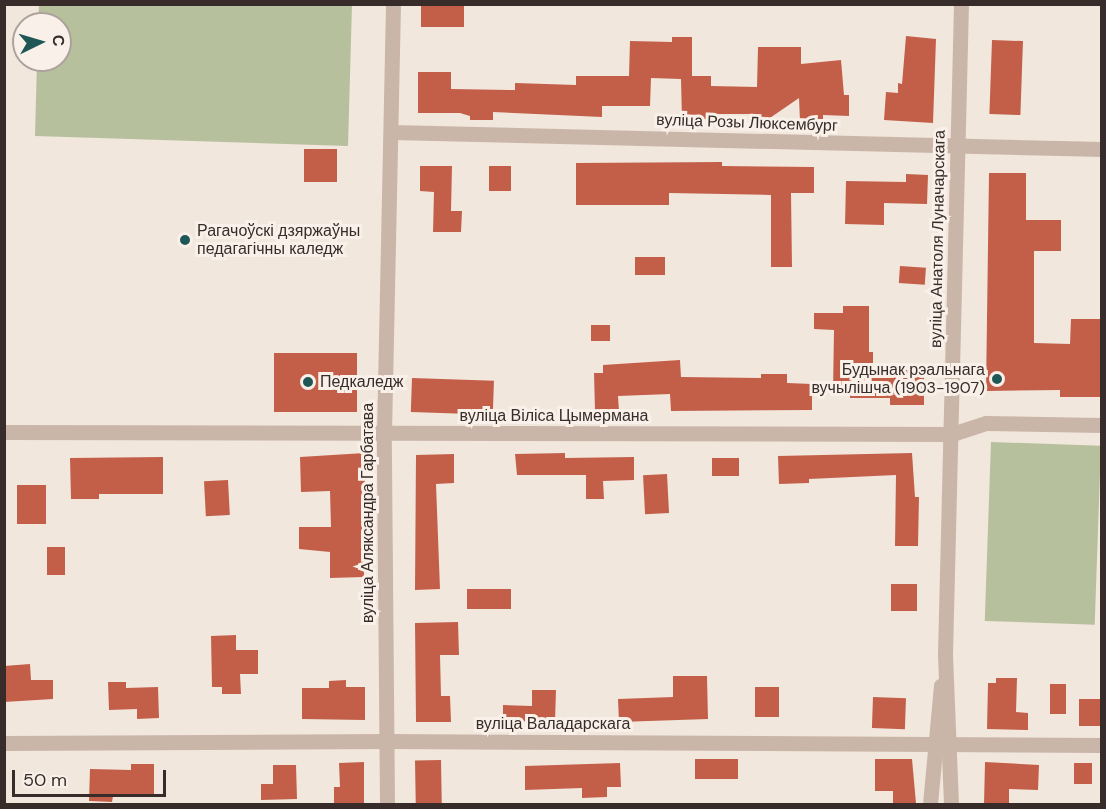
<!DOCTYPE html>
<html>
<head>
<meta charset="utf-8">
<style>
  body { margin:0 }
  #map { position:relative; width:1106px; height:809px; overflow:hidden; background:#f2e7dd; font-family:"DM Sans",sans-serif }
  div>[style] { position:absolute }
  .green>* { inset:0; background:#b7c09d; transform-origin:0 0 }
  .building>* { inset:0; background:#c35f49; transform-origin:0 0 }
  .pedestrian>* { height:15px; margin:-7.5px; padding:0 7.5px; transform-origin:7.5px; border-radius:7.5px; background:#cab6a9 }
  .minor>* { height:15px; margin:-7.5px; padding:0 7.5px; transform-origin:7.5px; border-radius:7.5px; background:#cab6a9 }
  .dots>* { width:16px; height:16px; translate:-50% -50%; box-sizing:border-box; border:3px solid #f9f1e9; border-radius:50% }
  span { translate:-50% -50%; white-space:nowrap; text-align:center; line-height:1.15; -webkit-text-stroke:6px #f9f1e9; paint-order:stroke }
  .street-label { font-size:16px; color:#372c29 }
  .poi-label { font-size:16px; color:#372c29 }
  .left { translate:0 -50%; text-align:left }
  .right { translate:-100% -50%; text-align:right }
  .frame { position:absolute; inset:0; border:6px solid #372c29; pointer-events:none }
  .north { position:absolute; left:12px; top:12px; width:60px; height:60px; box-sizing:border-box; background:#f9f1e9; border:2px solid #aba29c; border-radius:50%; rotate:85deg; font-size:16px; font-weight:700; line-height:24px; text-align:center; color:#372c29 }
  .north::after { content:''; display:block; margin:auto; width:21px; height:27px; background:#1f5757; clip-path:polygon(50% 0,100% 100%,50% 72%,0 100%) }
  .scale { position:absolute; left:12px; top:770px; width:154px; height:27px; box-sizing:border-box; border:3px solid #372c29; border-top:0; padding-left:8px; font-size:18px; line-height:21px; white-space:nowrap; color:#372c29; -webkit-text-stroke:4px #f9f1e9; paint-order:stroke }
</style>
</head>
<body>
<div id="map">
  <div class="green">
    <div style="clip-path:polygon(39px 5px,352px 5px,348px 146px,35px 136px,37px 60px,60px 60px,60px 24px,38px 24px)"></div>
    <div style="left:991px;top:442px;width:110px;height:179px;rotate:2deg"></div>
  </div>
  <div class="building">
    <div style="left:421px;top:4px;width:43px;height:23px"></div>
    <div style="clip-path:polygon(906px 36px,936px 39px,933px 123px,884px 120px,886px 92px,898px 93px,898px 83px,902px 84px)"></div>
    <div style="clip-path:polygon(672px 37px,692px 37px,692px 76px,711px 76px,711px 86px,757px 87px,758px 47px,801px 47px,801px 64px,841px 60px,844px 95px,849px 95px,849px 116px,823px 115px,823px 119px,800px 121px,799px 98px,767px 120px,755px 120px,750px 114px,712px 114px,712px 119px,682px 120px,681px 79px,651px 78px,650px 106px,602px 106px,602px 117px,493px 112px,493px 120px,470px 120px,470px 116px,460px 113px,418px 113px,418px 72px,451px 72px,451px 89px,515px 90px,515px 83px,576px 85px,576px 76px,629px 76px,630px 41px,672px 42px)"></div>
    <div style="left:992px;top:40px;width:31px;height:74px;rotate:2deg"></div>
    <div style="left:304px;top:149px;width:33px;height:33px"></div>
    <div style="clip-path:polygon(722px 162px,722px 166px,814px 167px,814px 193px,791px 193px,792px 267px,771px 267px,771px 195px,669px 193px,669px 205px,576px 205px,576px 163px)"></div>
    <div style="clip-path:polygon(420px 166px,452px 166px,451px 211px,462px 211px,461px 232px,433px 232px,434px 192px,420px 191px)"></div>
    <div style="left:489px;top:166px;width:22px;height:25px"></div>
    <div style="clip-path:polygon(989px 173px,1026px 173px,1026px 220px,1061px 220px,1061px 251px,1034px 251px,1034px 343px,1070px 344px,1071px 319px,1100px 319px,1101px 397px,1060px 397px,1060px 390px,986px 391px)"></div>
    <div style="clip-path:polygon(906px 174px,928px 175px,927px 204px,884px 203px,884px 225px,845px 224px,846px 181px,906px 182px)"></div>
    <div style="left:665px;top:257px;width:18px;height:30px;rotate:90deg"></div>
    <div style="left:900px;top:266px;width:26px;height:17px;rotate:4deg"></div>
    <div style="clip-path:polygon(843px 306px,869px 306px,869px 352px,873px 352px,873px 370px,924px 370px,924px 405px,890px 405px,890px 398px,850px 398px,850px 392px,833px 392px,834px 330px,814px 329px,814px 313px,843px 313px)"></div>
    <div style="left:610px;top:325px;width:16px;height:19px;rotate:90deg"></div>
    <div style="left:274px;top:353px;width:83px;height:59px"></div>
    <div style="clip-path:polygon(680px 360px,681px 377px,761px 378px,761px 374px,787px 374px,787px 383px,812px 384px,812px 410px,671px 411px,670px 394px,618px 396px,619px 411px,595px 411px,594px 373px,603px 373px,603px 365px)"></div>
    <div style="left:412px;top:378px;width:82px;height:34px;rotate:2deg"></div>
    <div style="clip-path:polygon(365px 453px,364px 577px,330px 578px,330px 552px,299px 549px,299px 527px,331px 527px,330px 491px,301px 492px,300px 457px)"></div>
    <div style="clip-path:polygon(565px 453px,565px 458px,634px 457px,634px 480px,603px 481px,604px 499px,586px 499px,586px 475px,517px 475px,515px 454px)"></div>
    <div style="clip-path:polygon(912px 453px,915px 497px,919px 497px,918px 546px,895px 546px,896px 475px,809px 479px,809px 483px,779px 484px,778px 456px)"></div>
    <div style="clip-path:polygon(454px 454px,454px 483px,436px 484px,440px 589px,415px 590px,416px 455px)"></div>
    <div style="clip-path:polygon(163px 457px,163px 494px,99px 494px,99px 499px,71px 499px,70px 458px)"></div>
    <div style="left:712px;top:458px;width:27px;height:18px"></div>
    <div style="left:667px;top:474px;width:39px;height:24px;rotate:87deg"></div>
    <div style="left:228px;top:480px;width:35px;height:24px;rotate:87deg"></div>
    <div style="left:17px;top:485px;width:29px;height:39px"></div>
    <div style="left:47px;top:547px;width:18px;height:28px"></div>
    <div style="left:891px;top:584px;width:26px;height:27px"></div>
    <div style="left:467px;top:589px;width:44px;height:20px"></div>
    <div style="clip-path:polygon(458px 622px,459px 655px,440px 655px,441px 696px,450px 696px,451px 722px,416px 722px,415px 623px)"></div>
    <div style="clip-path:polygon(236px 635px,236px 650px,258px 650px,258px 674px,240px 674px,241px 694px,222px 694px,222px 687px,212px 687px,211px 636px)"></div>
    <div style="clip-path:polygon(30px 664px,31px 680px,53px 680px,53px 699px,4px 702px,4px 666px)"></div>
    <div style="clip-path:polygon(673px 676px,707px 676px,708px 719px,619px 722px,618px 699px,673px 697px)"></div>
    <div style="clip-path:polygon(996px 678px,1017px 678px,1016px 712px,1028px 713px,1028px 730px,987px 729px,988px 683px,996px 683px)"></div>
    <div style="clip-path:polygon(346px 680px,346px 687px,365px 687px,365px 720px,302px 719px,302px 688px,329px 688px,329px 681px)"></div>
    <div style="clip-path:polygon(108px 682px,126px 682px,126px 688px,158px 687px,159px 718px,137px 719px,137px 709px,109px 710px)"></div>
    <div style="left:1050px;top:684px;width:16px;height:30px"></div>
    <div style="left:755px;top:687px;width:24px;height:30px"></div>
    <div style="clip-path:polygon(532px 690px,556px 690px,555px 722px,503px 721px,503px 705px,532px 706px)"></div>
    <div style="left:873px;top:697px;width:33px;height:31px;rotate:2deg"></div>
    <div style="left:1079px;top:699px;width:22px;height:27px"></div>
    <div style="left:695px;top:759px;width:43px;height:20px"></div>
    <div style="clip-path:polygon(875px 759px,912px 759px,916px 803px,893px 803px,893px 791px,875px 791px)"></div>
    <div style="left:441px;top:760px;width:44px;height:26px;rotate:89deg"></div>
    <div style="clip-path:polygon(364px 762px,364px 804px,334px 804px,334px 787px,340px 787px,339px 763px)"></div>
    <div style="clip-path:polygon(985px 762px,1039px 765px,1038px 790px,1009px 789px,1009px 804px,984px 804px)"></div>
    <div style="clip-path:polygon(620px 763px,621px 787px,607px 787px,607px 797px,582px 798px,582px 788px,525px 790px,525px 766px)"></div>
    <div style="left:1074px;top:763px;width:18px;height:21px"></div>
    <div style="clip-path:polygon(131px 764px,154px 764px,154px 796px,113px 796px,112px 802px,89px 801px,90px 769px,131px 770px)"></div>
    <div style="clip-path:polygon(273px 765px,296px 765px,297px 799px,261px 800px,261px 784px,273px 784px)"></div>
  </div>
  <div class="pedestrian">
    <div style="left:952px;top:434px;width:36px;rotate:-18deg"></div>
    <div style="left:986px;top:423px;width:116px;rotate:1deg"></div>
  </div>
  <div class="minor">
    <div style="left:391px;top:132px;width:711px;rotate:1.37deg"></div>
    <div style="left:4px;top:432px;width:948px;rotate:0.12deg"></div>
    <div style="left:4px;top:743px;width:383px;rotate:-0.3deg"></div>
    <div style="left:387px;top:741px;width:715px;rotate:0.32deg"></div>
    <div style="left:387px;top:804px;width:370px;rotate:-90.5deg"></div>
    <div style="left:384px;top:434px;width:430px;rotate:-88.8deg"></div>
    <div style="left:930px;top:804px;width:119px;rotate:-84.7deg"></div>
    <div style="left:951px;top:804px;width:150px;rotate:-92.3deg"></div>
    <div style="left:945px;top:654px;width:650px;rotate:-88.59deg"></div>
  </div>
  <div class="dots">
    <div style="left:185px;top:240px;background:#1f5757"></div>
    <div style="left:997px;top:379px;background:#1f5757"></div>
    <div style="left:308px;top:382px;background:#1f5757"></div>
  </div>
  <div class="street-label">
    <span style="left:747px;top:123px;rotate:2deg">вуліца Розы Люксембург</span>
    <span style="left:938px;top:239px;rotate:-89deg">вуліца Анатоля Луначарскага</span>
    <span style="left:554px;top:416px">вуліца Віліса Цымермана</span>
    <span style="left:368px;top:513px;rotate:-90deg">вуліца Аляксандра Гарбатава</span>
    <span style="left:553px;top:724px">вуліца Валадарскага</span>
  </div>
  <div class="poi-label">
    <span class="left" style="left:197px;top:240px">Рагачоўскі дзяржаўны<br>педагагічны каледж</span>
    <span class="right" style="left:985px;top:379px">Будынак рэальнага<br>вучылішча (1903-1907)</span>
    <span class="left" style="left:320px;top:382px">Педкаледж</span>
  </div>
  <div class="frame"></div>
  <div class="north">С</div>
  <div class="scale">50 m</div>
</div>
</body>
</html>
